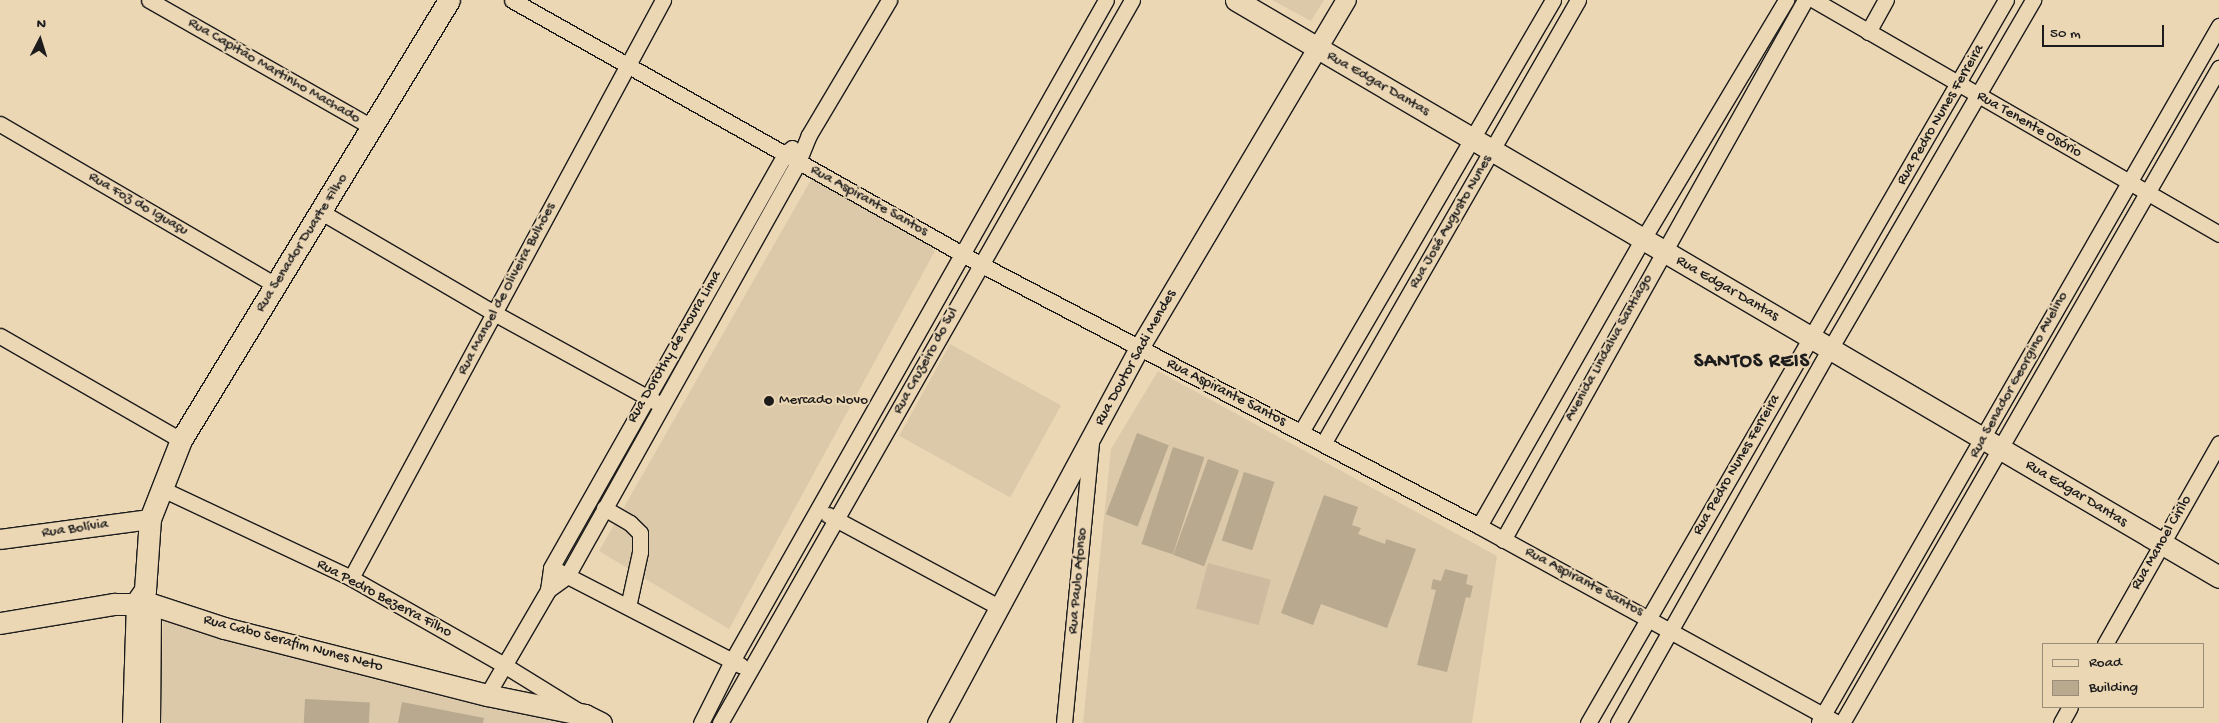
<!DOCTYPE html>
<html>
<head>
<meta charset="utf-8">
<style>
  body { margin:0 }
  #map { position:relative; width:2219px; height:723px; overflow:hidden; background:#ecd7b5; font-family:"Gochi Hand",sans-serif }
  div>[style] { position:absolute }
  .built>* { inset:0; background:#dcc9aa; transform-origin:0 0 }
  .green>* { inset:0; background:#cebb9f; transform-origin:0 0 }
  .building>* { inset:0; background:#b8a98f; transform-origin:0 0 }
  .roads { filter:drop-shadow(1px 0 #1c1c1c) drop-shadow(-1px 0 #1c1c1c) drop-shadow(0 1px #1c1c1c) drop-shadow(0 -1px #1c1c1c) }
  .minor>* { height:15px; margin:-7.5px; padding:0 7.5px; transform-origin:7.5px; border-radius:7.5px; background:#ecd7b5 }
  .tertiary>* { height:19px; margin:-9.5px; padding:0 9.5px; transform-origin:9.5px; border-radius:9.5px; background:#ecd7b5 }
  .secondary>* { height:21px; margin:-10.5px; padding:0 10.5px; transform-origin:10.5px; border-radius:10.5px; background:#ecd7b5 }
  .dots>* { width:14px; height:14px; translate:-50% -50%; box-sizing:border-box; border:2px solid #ecd7b5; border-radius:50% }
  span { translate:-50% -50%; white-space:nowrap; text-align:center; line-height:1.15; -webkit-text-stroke:4px #ecd7b5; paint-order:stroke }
  .street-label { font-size:15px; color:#1c1c1c }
  .poi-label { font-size:15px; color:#1c1c1c }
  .left { translate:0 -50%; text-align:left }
  .district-label { font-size:20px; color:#1c1c1c; font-weight:700; letter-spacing:1px }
  .legend { position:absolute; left:2042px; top:643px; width:162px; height:65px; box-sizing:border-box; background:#ecd7b5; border:1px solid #998c78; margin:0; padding:6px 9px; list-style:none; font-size:15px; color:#1c1c1c }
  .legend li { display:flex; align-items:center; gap:10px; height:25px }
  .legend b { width:25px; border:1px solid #998c78 }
  .north { position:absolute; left:15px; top:15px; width:50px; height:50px; -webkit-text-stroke:4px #ecd7b5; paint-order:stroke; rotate:5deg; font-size:14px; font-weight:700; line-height:20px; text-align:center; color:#1c1c1c }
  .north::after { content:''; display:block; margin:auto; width:18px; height:22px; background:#1c1c1c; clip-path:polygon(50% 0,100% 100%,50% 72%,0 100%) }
  .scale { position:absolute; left:2042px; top:25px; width:122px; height:22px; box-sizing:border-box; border:2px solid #1c1c1c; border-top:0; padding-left:6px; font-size:15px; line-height:18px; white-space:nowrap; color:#1c1c1c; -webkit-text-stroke:4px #ecd7b5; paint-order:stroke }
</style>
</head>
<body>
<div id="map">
  <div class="built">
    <div style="clip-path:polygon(1272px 0,1324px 0,1311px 21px)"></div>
    <div style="clip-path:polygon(812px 178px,900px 222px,935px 251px,729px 629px,599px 551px)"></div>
    <div style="left:950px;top:344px;width:127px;height:105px;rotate:29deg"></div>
    <div style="clip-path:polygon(1158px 371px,1497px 556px,1472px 723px,1083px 723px,1111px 449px)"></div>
    <div style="clip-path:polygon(163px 616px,528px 709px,563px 723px,161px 723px)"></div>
  </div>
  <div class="green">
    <div style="left:1208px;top:563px;width:65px;height:47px;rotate:15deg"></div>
  </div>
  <div class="building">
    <div style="left:1137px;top:433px;width:34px;height:87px;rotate:21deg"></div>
    <div style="left:1173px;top:447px;width:33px;height:102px;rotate:18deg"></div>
    <div style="left:1208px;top:459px;width:33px;height:102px;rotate:20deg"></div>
    <div style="left:1244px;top:472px;width:32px;height:72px;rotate:18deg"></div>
    <div style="clip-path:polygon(1324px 495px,1358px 507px,1352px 525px,1361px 528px,1358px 534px,1385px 544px,1386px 539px,1416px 549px,1387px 628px,1321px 604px,1313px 625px,1281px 613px)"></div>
    <div style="clip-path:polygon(1445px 569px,1468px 575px,1466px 584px,1473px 586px,1470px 598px,1466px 597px,1447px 672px,1417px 665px,1436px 590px,1431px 589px,1433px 579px,1441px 581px)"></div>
    <div style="left:305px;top:699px;width:65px;height:24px;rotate:3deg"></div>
    <div style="clip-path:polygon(402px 702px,484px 718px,483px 723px,398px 723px)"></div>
  </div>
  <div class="roads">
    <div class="minor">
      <div style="left:149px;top:0;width:257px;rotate:29.7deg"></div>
      <div style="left:512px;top:0;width:537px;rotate:29.43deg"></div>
      <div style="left:980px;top:264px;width:564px;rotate:27.7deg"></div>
      <div style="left:1479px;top:526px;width:409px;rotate:28.8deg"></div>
      <div style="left:1814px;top:0;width:468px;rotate:30deg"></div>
      <div style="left:1868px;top:32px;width:37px;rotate:-61deg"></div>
      <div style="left:0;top:124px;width:320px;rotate:30.3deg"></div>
      <div style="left:323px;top:213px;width:198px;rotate:30.3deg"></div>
      <div style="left:494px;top:313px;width:185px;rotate:28.8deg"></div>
      <div style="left:0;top:336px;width:209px;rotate:29.9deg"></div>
      <div style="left:1301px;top:432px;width:500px;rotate:-59.74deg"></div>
      <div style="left:1323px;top:444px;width:512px;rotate:-60.13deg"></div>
      <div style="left:160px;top:488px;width:211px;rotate:25.2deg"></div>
      <div style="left:351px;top:578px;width:176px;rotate:29.6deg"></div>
      <div style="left:504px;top:665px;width:84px;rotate:31.8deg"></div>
      <div style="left:604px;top:508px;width:30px;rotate:30deg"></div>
      <div style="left:630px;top:523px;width:14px;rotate:45deg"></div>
      <div style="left:640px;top:533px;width:19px;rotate:90deg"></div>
      <div style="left:640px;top:552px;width:56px;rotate:102.3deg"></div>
      <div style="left:828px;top:515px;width:194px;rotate:28.3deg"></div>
      <div style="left:1479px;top:526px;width:331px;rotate:-60.3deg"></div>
      <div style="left:1643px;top:239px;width:279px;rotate:-59.1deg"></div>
      <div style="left:1503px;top:540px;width:619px;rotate:-60.78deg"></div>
      <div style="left:558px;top:571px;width:205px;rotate:27.3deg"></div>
      <div style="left:351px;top:578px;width:657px;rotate:-61.64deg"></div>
      <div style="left:548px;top:590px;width:24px;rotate:-36deg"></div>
      <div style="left:567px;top:576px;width:474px;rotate:-60.8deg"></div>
      <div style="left:798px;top:162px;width:29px;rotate:-68deg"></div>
      <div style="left:809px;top:135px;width:157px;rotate:-59.3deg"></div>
      <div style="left:2105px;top:644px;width:231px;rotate:-60.4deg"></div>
      <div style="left:487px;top:695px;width:121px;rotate:-59.8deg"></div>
      <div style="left:548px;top:590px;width:22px;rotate:-82deg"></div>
      <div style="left:551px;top:568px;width:476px;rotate:-60.5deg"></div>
      <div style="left:785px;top:154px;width:9px;rotate:-41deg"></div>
      <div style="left:1819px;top:722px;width:803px;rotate:-60.11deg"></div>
      <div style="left:701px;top:723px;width:69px;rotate:-63.4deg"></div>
      <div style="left:732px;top:661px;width:759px;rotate:-60.5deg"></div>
      <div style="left:720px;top:723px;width:832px;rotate:-60.32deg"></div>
      <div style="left:1064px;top:723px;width:283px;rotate:-84.5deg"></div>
      <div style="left:1588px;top:723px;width:835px;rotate:-59.97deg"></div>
      <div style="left:1618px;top:723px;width:430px;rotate:-60.5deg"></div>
      <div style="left:1830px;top:349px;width:404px;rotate:-59.8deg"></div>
      <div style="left:1842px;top:723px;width:756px;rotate:-60.08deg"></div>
      <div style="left:2061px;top:723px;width:18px;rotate:-61deg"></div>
    </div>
    <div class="tertiary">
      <div style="left:0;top:539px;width:151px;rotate:-7.6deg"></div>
      <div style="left:132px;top:723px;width:120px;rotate:-88.1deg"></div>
      <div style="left:150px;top:723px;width:119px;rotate:-89.5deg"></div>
      <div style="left:937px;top:723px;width:426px;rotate:-61.7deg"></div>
      <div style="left:1139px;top:348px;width:405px;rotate:-59.3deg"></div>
    </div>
    <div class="secondary">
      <div style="left:1236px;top:0;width:1140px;rotate:30.41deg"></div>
      <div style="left:136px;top:603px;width:16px;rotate:-55deg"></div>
      <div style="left:145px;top:590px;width:71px;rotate:-86deg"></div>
      <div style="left:150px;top:519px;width:85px;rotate:-68.6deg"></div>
      <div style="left:181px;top:440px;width:515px;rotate:-58.65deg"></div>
      <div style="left:0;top:623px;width:116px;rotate:-9.5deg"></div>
      <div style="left:114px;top:604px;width:37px"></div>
      <div style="left:151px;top:604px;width:77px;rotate:18.2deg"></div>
      <div style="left:224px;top:628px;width:271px;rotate:14.3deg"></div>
      <div style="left:487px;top:695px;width:100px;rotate:11.5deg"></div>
      <div style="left:585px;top:715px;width:18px;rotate:27deg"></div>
    </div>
  </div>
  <div class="dots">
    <div style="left:769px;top:401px;background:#1c1c1c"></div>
  </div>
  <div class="street-label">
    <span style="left:274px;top:71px;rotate:30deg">Rua Capitão Martinho Machado</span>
    <span style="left:1378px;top:84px;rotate:30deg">Rua Edgar Dantas</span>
    <span style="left:1941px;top:115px;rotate:-60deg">Rua Pedro Nunes Ferreira</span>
    <span style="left:2029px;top:125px;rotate:30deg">Rua Tenente Osório</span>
    <span style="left:869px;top:201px;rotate:29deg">Rua Aspirante Santos</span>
    <span style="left:138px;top:204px;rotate:30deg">Rua Foz do Iguaçu</span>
    <span style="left:1451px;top:222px;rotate:-60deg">Rua José Augusto Nunes</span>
    <span style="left:302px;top:243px;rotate:-58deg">Rua Senador Duarte Filho</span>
    <span style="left:507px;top:289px;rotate:-62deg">Rua Manoel de Oliveira Bulhões</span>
    <span style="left:1727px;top:289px;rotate:30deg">Rua Edgar Dantas</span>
    <span style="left:675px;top:347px;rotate:-60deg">Rua Dorothy de Moura Lima</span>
    <span style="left:1609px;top:348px;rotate:-61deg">Avenida Lindalva Santiago</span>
    <span style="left:1136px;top:358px;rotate:-61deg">Rua Doutor Sadi Mendes</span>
    <span style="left:926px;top:361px;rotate:-61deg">Rua Cruzeiro do Sul</span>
    <span style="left:2019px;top:375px;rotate:-61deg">Rua Senador Georgino Avelino</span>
    <span style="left:1226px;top:393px;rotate:27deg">Rua Aspirante Santos</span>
    <span style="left:1737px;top:465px;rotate:-60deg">Rua Pedro Nunes Ferreira</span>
    <span style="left:2076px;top:494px;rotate:31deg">Rua Edgar Dantas</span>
    <span style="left:75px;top:529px;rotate:-8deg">Rua Bolívia</span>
    <span style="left:2162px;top:543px;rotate:-60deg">Rua Manoel Cirilo</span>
    <span style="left:1078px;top:581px;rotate:-85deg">Rua Paulo Afonso</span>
    <span style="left:1584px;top:582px;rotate:28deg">Rua Aspirante Santos</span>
    <span style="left:384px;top:599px;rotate:28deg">Rua Pedro Bezerra Filho</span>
    <span style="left:293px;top:644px;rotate:15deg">Rua Cabo Serafim Nunes Neto</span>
  </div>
  <div class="poi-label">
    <span class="left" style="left:779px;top:401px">Mercado Novo</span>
  </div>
  <div class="district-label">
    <span style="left:1752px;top:362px">SANTOS REIS</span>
  </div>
  <ul class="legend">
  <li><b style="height:6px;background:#ecd7b5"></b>Road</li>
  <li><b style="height:14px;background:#b8a98f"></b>Building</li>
  </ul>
  <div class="north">N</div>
  <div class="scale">50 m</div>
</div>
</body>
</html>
